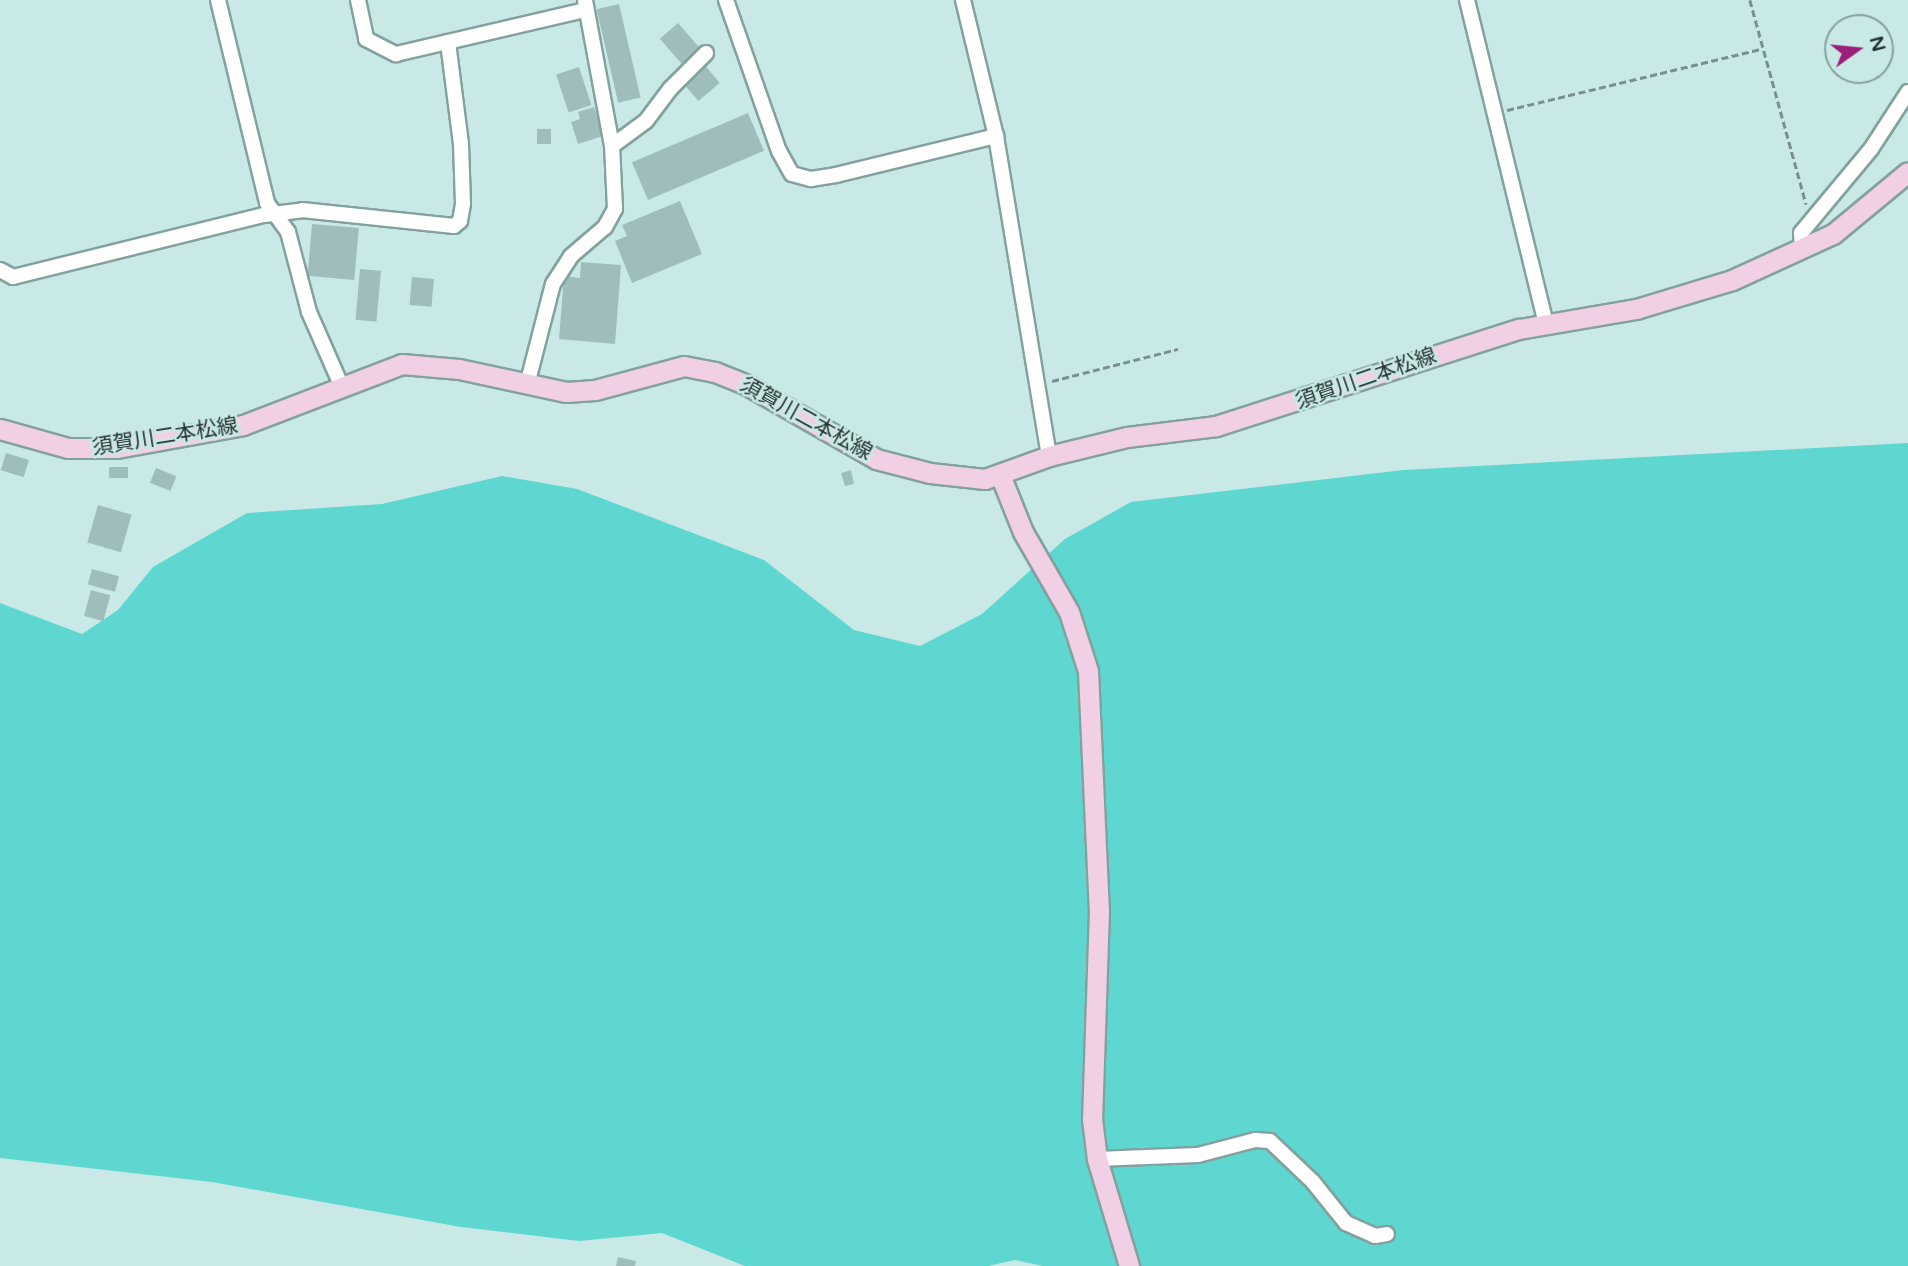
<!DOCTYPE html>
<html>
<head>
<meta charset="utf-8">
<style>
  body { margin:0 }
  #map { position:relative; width:1908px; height:1266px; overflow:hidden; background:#c8e9e6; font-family:"Varela Round","Noto Sans JP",sans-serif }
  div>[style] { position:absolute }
  .green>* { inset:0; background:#5dd7d0 }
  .building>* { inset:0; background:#9fbebb; transform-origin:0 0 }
  .path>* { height:2.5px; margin-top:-1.25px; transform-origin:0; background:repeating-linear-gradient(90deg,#7a908e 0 7px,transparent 0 10.5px) }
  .roads { filter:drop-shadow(2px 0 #83a19f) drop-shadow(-2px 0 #83a19f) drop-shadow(0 2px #83a19f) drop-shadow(0 -2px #83a19f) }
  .street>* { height:14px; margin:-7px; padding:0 7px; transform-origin:7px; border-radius:7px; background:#fff }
  .secondary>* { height:19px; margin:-9.5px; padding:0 9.5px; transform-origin:9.5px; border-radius:9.5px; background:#f1d0e6 }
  span { translate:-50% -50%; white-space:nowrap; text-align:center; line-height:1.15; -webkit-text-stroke:5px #c8e9e6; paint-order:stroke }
  .street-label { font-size:21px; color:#273332 }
  .north { position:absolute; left:1824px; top:14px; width:70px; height:70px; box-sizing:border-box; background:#c8e9e6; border:2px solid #88a09e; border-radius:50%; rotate:75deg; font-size:19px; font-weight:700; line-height:28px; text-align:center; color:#273332 }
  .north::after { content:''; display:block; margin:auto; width:24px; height:32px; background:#9a217b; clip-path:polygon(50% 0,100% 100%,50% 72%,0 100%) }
</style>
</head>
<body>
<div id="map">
  <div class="green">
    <div style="clip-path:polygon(1908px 443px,1908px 1266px,1043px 1266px,1015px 1260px,988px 1266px,745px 1266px,662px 1233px,579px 1241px,461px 1227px,212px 1182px,0 1158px,0 603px,82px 634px,118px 610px,153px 567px,247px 513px,382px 504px,502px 476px,577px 489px,764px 560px,854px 630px,920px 646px,982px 614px,1065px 539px,1131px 502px,1403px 470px)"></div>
  </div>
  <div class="building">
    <div style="left:619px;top:4px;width:96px;height:23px;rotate:77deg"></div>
    <div style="left:678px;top:23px;width:37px;height:24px;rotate:49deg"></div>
    <div style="left:703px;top:63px;width:26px;height:28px;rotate:50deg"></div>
    <div style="left:579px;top:67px;width:40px;height:24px;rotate:72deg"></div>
    <div style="clip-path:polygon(594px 107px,603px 136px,578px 144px,571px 122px,580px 119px,578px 112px)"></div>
    <div style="left:748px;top:113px;width:41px;height:126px;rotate:67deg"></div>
    <div style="left:537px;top:129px;width:14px;height:15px"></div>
    <div style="clip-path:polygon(680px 201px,702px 254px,632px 283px,615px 241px,627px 236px,622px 225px)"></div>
    <div style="left:312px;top:224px;width:47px;height:52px;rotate:5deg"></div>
    <div style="clip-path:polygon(581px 262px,621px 265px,615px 344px,559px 339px,564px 276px,580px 278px)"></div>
    <div style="left:360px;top:269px;width:21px;height:51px;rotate:5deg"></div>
    <div style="left:412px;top:277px;width:22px;height:28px;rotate:5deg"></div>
    <div style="left:6px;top:453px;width:24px;height:18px;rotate:17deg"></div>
    <div style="left:128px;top:467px;width:11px;height:19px;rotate:90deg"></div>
    <div style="left:156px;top:468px;width:22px;height:16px;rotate:22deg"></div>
    <div style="clip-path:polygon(851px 470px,854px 484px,845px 486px,841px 473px)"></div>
    <div style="left:98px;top:505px;width:35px;height:39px;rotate:16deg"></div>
    <div style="left:92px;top:569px;width:28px;height:16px;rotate:15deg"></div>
    <div style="left:91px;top:590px;width:20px;height:27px;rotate:15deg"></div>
    <div style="clip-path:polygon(618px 1257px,636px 1261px,635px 1266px,616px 1266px)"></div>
  </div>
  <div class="path">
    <div style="left:1750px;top:0;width:212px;rotate:74.6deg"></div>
    <div style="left:1507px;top:110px;width:262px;rotate:-13.5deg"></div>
    <div style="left:1052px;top:381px;width:130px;rotate:-14.3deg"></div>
  </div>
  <div class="roads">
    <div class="street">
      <div style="left:218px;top:0;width:209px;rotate:76.4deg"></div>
      <div style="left:267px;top:203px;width:36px;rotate:54deg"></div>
      <div style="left:288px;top:232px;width:83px;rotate:75.3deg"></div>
      <div style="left:309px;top:312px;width:82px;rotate:66.3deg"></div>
      <div style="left:358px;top:0;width:40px;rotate:78deg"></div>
      <div style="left:366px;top:39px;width:34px;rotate:27deg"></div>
      <div style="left:396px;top:54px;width:194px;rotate:-13.1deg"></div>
      <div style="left:726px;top:0;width:160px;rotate:70.7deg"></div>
      <div style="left:779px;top:151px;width:26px;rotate:61deg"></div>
      <div style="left:792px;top:174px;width:20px;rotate:15deg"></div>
      <div style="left:811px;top:179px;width:25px;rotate:-9deg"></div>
      <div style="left:836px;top:175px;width:165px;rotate:-13.7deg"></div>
      <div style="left:963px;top:0;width:140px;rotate:76.4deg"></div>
      <div style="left:996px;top:136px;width:324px;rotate:80.6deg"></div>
      <div style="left:1467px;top:0;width:334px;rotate:76.3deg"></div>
      <div style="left:612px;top:146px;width:42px;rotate:-36.3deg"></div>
      <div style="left:646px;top:121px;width:40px;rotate:-53deg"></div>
      <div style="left:670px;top:89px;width:51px;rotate:-45deg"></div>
      <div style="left:1802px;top:250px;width:17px;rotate:-93deg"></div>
      <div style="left:1801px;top:233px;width:109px;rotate:-50.2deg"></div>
      <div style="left:1871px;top:149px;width:68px;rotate:-57deg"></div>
      <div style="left:0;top:270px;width:15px;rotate:28deg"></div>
      <div style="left:13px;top:277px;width:259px;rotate:-13.9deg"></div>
      <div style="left:264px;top:215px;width:38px;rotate:-7deg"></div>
      <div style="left:302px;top:210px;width:153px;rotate:6deg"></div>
      <div style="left:454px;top:226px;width:8px;rotate:-40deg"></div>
      <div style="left:460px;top:221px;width:17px;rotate:-80deg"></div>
      <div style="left:463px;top:204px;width:60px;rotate:-91.9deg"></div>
      <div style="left:461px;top:144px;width:103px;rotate:-97.3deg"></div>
      <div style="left:527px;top:385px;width:104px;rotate:-75.6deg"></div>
      <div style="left:553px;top:284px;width:33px;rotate:-57deg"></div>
      <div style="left:571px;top:256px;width:45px;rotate:-40.5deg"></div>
      <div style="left:605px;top:227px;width:21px;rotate:-61deg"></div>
      <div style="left:615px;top:209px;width:63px;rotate:-92.7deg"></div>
      <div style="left:612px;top:146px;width:148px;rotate:-100.5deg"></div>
      <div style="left:1097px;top:1159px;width:101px;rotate:-2.3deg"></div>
      <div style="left:1198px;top:1155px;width:59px;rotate:-14.7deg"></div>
      <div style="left:1255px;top:1140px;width:15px;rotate:4deg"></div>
      <div style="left:1270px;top:1141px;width:59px;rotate:43.6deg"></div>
      <div style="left:1313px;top:1182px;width:53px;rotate:51.2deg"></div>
      <div style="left:1346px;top:1223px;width:32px;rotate:24deg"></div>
      <div style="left:1375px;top:1236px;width:12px;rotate:-9deg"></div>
    </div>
    <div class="secondary">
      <div style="left:0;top:429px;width:71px;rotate:15.6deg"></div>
      <div style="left:68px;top:448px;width:49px"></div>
      <div style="left:117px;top:448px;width:128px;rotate:-10.3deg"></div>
      <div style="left:243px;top:425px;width:170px;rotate:-21deg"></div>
      <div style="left:402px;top:364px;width:57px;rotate:5deg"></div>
      <div style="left:459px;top:369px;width:109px;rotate:12.1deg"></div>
      <div style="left:566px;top:392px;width:29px;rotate:-4deg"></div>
      <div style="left:595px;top:390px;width:92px;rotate:-15.1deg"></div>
      <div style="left:684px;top:366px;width:32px;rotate:11deg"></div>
      <div style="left:715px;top:372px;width:35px;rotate:22deg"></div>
      <div style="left:747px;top:385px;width:149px;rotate:29.8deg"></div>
      <div style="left:876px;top:459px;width:56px;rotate:14.5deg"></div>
      <div style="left:930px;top:473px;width:55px;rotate:6.2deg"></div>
      <div style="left:985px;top:479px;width:68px;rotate:-19.8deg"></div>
      <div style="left:1049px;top:456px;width:80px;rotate:-13.7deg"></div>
      <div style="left:1127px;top:437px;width:90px;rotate:-7deg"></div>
      <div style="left:1216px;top:426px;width:318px;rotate:-17.8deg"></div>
      <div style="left:1519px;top:329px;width:119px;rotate:-9.7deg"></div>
      <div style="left:1636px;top:309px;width:100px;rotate:-16.8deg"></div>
      <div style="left:1732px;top:280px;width:111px;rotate:-24.5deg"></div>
      <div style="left:1833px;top:234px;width:97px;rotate:-39.6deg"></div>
      <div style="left:1001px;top:477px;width:59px;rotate:68.2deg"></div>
      <div style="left:1023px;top:532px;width:92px;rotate:60.1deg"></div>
      <div style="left:1069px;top:612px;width:62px;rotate:72.1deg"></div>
      <div style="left:1088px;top:671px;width:239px;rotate:87.4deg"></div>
      <div style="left:1099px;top:910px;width:209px;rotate:91.9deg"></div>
      <div style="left:1092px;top:1119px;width:40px;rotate:82.9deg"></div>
      <div style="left:1097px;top:1159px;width:112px;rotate:73.3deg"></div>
    </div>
  </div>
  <div class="street-label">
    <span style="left:1366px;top:379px;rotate:-19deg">須賀川二本松線</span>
    <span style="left:806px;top:419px;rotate:29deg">須賀川二本松線</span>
    <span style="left:165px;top:437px;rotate:-9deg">須賀川二本松線</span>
  </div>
  <div class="north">N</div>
</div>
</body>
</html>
